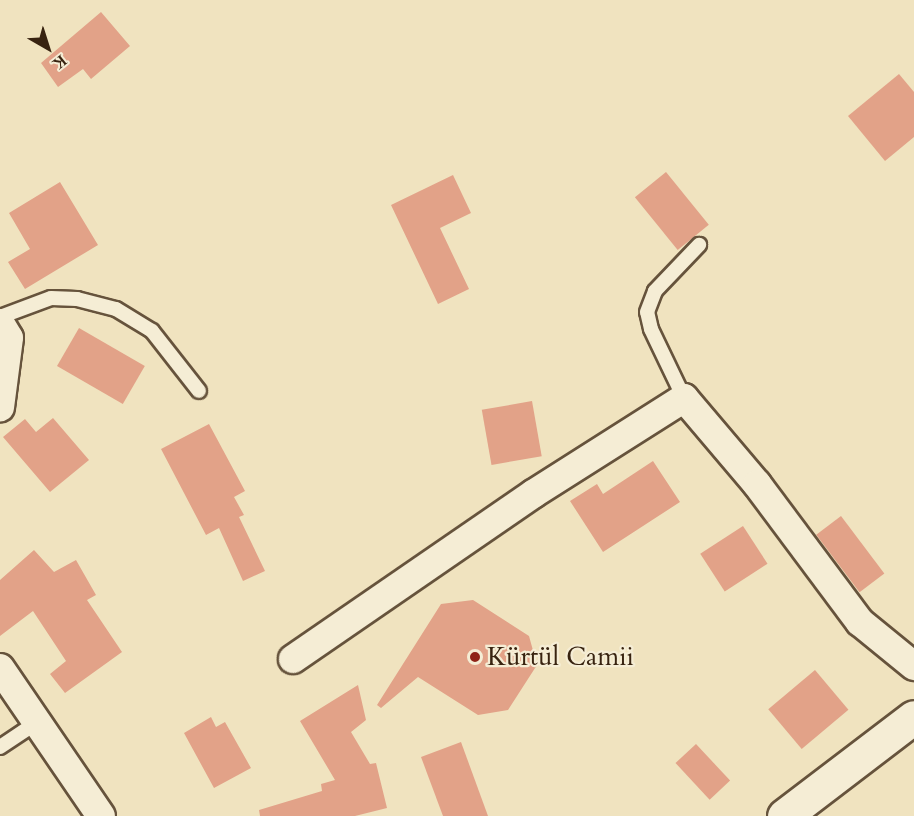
<!DOCTYPE html>
<html>
<head>
<meta charset="utf-8">
<style>
  body { margin:0 }
  #map { position:relative; width:914px; height:816px; overflow:hidden; background:#f0e3bf; font-family:Cardo,serif }
  div>[style] { position:absolute }
  .building>* { inset:0; background:#e2a288; transform-origin:0 0 }
  .roads { filter:drop-shadow(2px 0 #66533c) drop-shadow(-2px 0 #66533c) drop-shadow(0 2px #66533c) drop-shadow(0 -2px #66533c) }
  .lane>* { height:14px; margin:-7px; padding:0 7px; transform-origin:7px; border-radius:7px; background:#f5edd5 }
  .street>* { height:28px; margin:-14px; padding:0 14px; transform-origin:14px; border-radius:14px; background:#f5edd5 }
  .secondary>* { height:33px; margin:-16.5px; padding:0 16.5px; transform-origin:16.5px; border-radius:16.5px; background:#f5edd5 }
  .dots>* { width:16px; height:16px; translate:-50% -50%; box-sizing:border-box; border:3px solid #f5edd5; border-radius:50% }
  span { translate:-50% -50%; white-space:nowrap; text-align:center; line-height:1.15; -webkit-text-stroke:4.5px #f5edd5; paint-order:stroke }
  .poi-label { font-size:26px; color:#382310 }
  .left { translate:0 -50%; text-align:left }
  .north { position:absolute; left:18px; top:18px; width:60px; height:60px; -webkit-text-stroke:4px #f5edd5; paint-order:stroke; rotate:141deg; font-size:16px; font-weight:700; line-height:24px; text-align:center; color:#382310 }
  .north::after { content:''; display:block; margin:auto; width:21px; height:27px; background:#382310; clip-path:polygon(50% 0,100% 100%,50% 72%,0 100%) }
</style>
</head>
<body>
<div id="map">
  <div class="building">
    <div style="clip-path:polygon(101px 12px,130px 46px,91px 79px,83px 69px,58px 87px,41px 63px)"></div>
    <div style="clip-path:polygon(899px 74px,914px 92px,914px 137px,885px 161px,848px 116px)"></div>
    <div style="left:666px;top:172px;width:68px;height:40px;rotate:51deg"></div>
    <div style="clip-path:polygon(453px 175px,471px 213px,440px 228px,469px 289px,438px 304px,391px 205px)"></div>
    <div style="clip-path:polygon(60px 182px,98px 245px,25px 289px,8px 262px,30px 249px,9px 213px)"></div>
    <div style="left:79px;top:328px;width:76px;height:44px;rotate:30deg"></div>
    <div style="left:532px;top:401px;width:56px;height:51px;rotate:80deg"></div>
    <div style="clip-path:polygon(53px 418px,89px 460px,50px 492px,3px 437px,25px 419px,36px 432px)"></div>
    <div style="clip-path:polygon(209px 424px,245px 491px,234px 497px,244px 515px,239px 517px,265px 571px,243px 581px,219px 528px,206px 535px,161px 449px)"></div>
    <div style="clip-path:polygon(653px 461px,680px 502px,603px 552px,570px 501px,597px 484px,603px 494px)"></div>
    <div style="left:841px;top:516px;width:72px;height:31px;rotate:53deg"></div>
    <div style="left:743px;top:526px;width:45px;height:51px;rotate:57deg"></div>
    <div style="clip-path:polygon(34px 550px,54px 572px,76px 560px,96px 595px,87px 600px,122px 652px,65px 693px,50px 674px,66px 661px,33px 611px,0 636px,0 580px)"></div>
    <div style="clip-path:polygon(473px 600px,529px 636px,537px 665px,508px 710px,478px 715px,418px 677px,381px 708px,377px 705px,441px 604px)"></div>
    <div style="left:815px;top:670px;width:52px;height:61px;rotate:50deg"></div>
    <div style="clip-path:polygon(358px 685px,366px 720px,351px 732px,370px 764px,376px 763px,387px 808px,355px 816px,260px 816px,259px 810px,322px 791px,321px 784px,335px 780px,300px 721px)"></div>
    <div style="clip-path:polygon(211px 717px,216px 727px,225px 722px,251px 768px,214px 788px,184px 733px)"></div>
    <div style="clip-path:polygon(461px 742px,488px 816px,443px 816px,421px 757px)"></div>
    <div style="left:696px;top:744px;width:50px;height:28px;rotate:47deg"></div>
  </div>
  <div class="roads">
    <div class="lane">
      <div style="left:0;top:317px;width:54px;rotate:-20.4deg"></div>
      <div style="left:51px;top:298px;width:26px;rotate:2deg"></div>
      <div style="left:77px;top:299px;width:40px;rotate:14.4deg"></div>
      <div style="left:116px;top:309px;width:42px;rotate:31.4deg"></div>
      <div style="left:152px;top:331px;width:76px;rotate:51.9deg"></div>
      <div style="left:684px;top:398px;width:76px;rotate:-115.6deg"></div>
      <div style="left:651px;top:329px;width:17px;rotate:-103deg"></div>
      <div style="left:647px;top:312px;width:22px;rotate:-69deg"></div>
      <div style="left:655px;top:291px;width:64px;rotate:-46.3deg"></div>
      <div style="left:0;top:747px;width:43px;rotate:-33.7deg"></div>
    </div>
    <div class="street">
      <div style="left:0;top:323px;width:17px;rotate:59deg"></div>
      <div style="left:9px;top:338px;width:70px;rotate:97.4deg"></div>
      <div style="left:293px;top:659px;width:291px;rotate:-34.5deg"></div>
      <div style="left:533px;top:494px;width:179px;rotate:-32.4deg"></div>
      <div style="left:684px;top:398px;width:113px;rotate:49.7deg"></div>
      <div style="left:757px;top:484px;width:172px;rotate:53.3deg"></div>
      <div style="left:860px;top:622px;width:70px;rotate:39.2deg"></div>
      <div style="left:0;top:668px;width:179px;rotate:55.7deg"></div>
    </div>
    <div class="secondary">
      <div style="left:784px;top:816px;width:163px;rotate:-37.3deg"></div>
    </div>
  </div>
  <div class="dots">
    <div style="left:475px;top:657px;background:#8f2418"></div>
  </div>
  <div class="poi-label">
    <span class="left" style="left:487px;top:657px">Kürtül Camii</span>
  </div>
  <div class="north">K</div>
</div>
</body>
</html>
